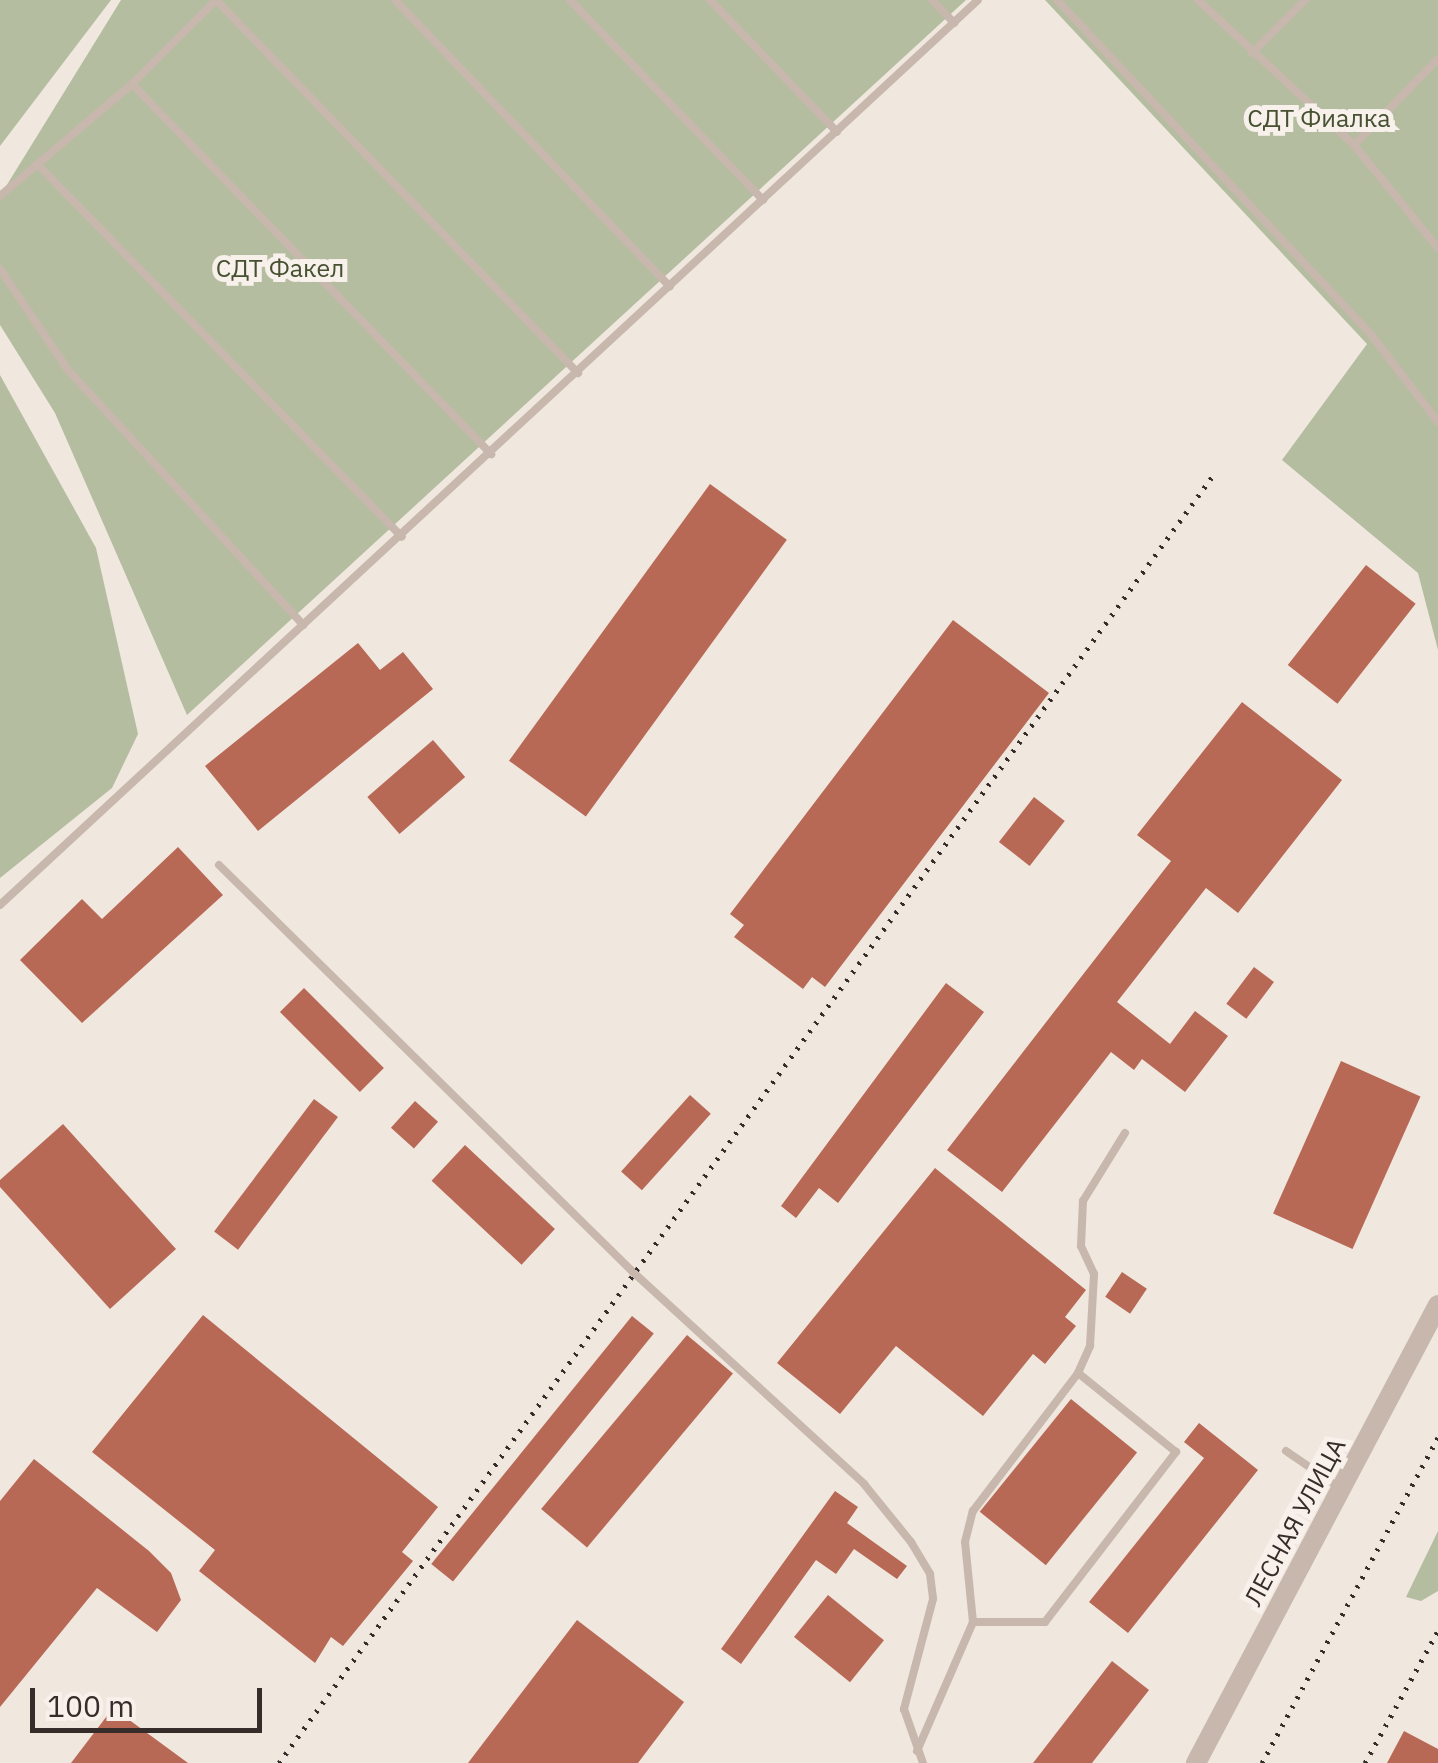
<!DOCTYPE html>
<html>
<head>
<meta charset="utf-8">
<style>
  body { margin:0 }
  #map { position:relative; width:1438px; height:1763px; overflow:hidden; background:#f0e7df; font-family:"IBM Plex Sans",sans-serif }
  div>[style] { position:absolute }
  .green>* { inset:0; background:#b5bda0 }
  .building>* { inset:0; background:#b86955; transform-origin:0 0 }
  .service>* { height:8px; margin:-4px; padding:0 4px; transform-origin:4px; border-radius:4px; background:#c7b7ac }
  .tertiary>* { height:20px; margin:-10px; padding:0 10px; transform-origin:10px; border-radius:10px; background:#c7b7ac }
  .rail>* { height:5px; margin-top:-2.5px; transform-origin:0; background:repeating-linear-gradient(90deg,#362d2a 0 2.5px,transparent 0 10.5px) }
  span { translate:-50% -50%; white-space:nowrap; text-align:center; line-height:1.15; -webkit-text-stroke:10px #f8f1eb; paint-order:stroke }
  .park-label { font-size:25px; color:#465131 }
  .street-label { font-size:25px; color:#362d2a }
  .scale { position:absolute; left:30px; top:1688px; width:232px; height:45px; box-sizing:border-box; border:5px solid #362d2a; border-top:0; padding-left:12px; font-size:30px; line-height:35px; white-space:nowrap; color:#362d2a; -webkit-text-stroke:8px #f8f1eb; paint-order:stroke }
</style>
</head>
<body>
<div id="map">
  <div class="green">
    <div style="clip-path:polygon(0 0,111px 0,0 146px)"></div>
    <div style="clip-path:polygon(121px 0,966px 0,187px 715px,55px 413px,0 325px,0 196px)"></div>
    <div style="clip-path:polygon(1045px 0,1438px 0,1438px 650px,1418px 573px,1282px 460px,1367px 344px)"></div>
    <div style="clip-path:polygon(0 375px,96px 548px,138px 734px,112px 788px,0 878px)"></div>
    <div style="clip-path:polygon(1438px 1531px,1438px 1591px,1421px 1601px,1406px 1597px)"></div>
  </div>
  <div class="building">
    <div style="left:710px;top:484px;width:95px;height:342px;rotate:36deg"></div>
    <div style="left:1366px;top:565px;width:63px;height:127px;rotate:38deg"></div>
    <div style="clip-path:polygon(953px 620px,1049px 693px,825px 987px,812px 977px,803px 989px,734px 937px,744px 925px,730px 914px)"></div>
    <div style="clip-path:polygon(358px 643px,380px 670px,403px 652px,433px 689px,258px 831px,205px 766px)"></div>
    <div style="clip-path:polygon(1242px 702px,1342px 780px,1238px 913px,1206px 888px,1117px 1002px,1170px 1044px,1195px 1011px,1228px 1036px,1185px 1092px,1142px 1059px,1134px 1070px,1111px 1052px,1002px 1192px,947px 1150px,1171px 861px,1137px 835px)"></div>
    <div style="left:433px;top:740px;width:49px;height:87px;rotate:49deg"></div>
    <div style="left:1034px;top:797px;width:39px;height:57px;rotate:38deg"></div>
    <div style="clip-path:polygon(178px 847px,223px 895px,82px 1023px,20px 960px,82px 899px,102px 919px)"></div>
    <div style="left:1254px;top:967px;width:25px;height:46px;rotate:37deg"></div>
    <div style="clip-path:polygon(946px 983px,984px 1012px,838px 1203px,819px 1188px,796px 1218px,781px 1206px)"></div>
    <div style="left:304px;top:988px;width:113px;height:34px;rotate:45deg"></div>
    <div style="left:1341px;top:1061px;width:87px;height:167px;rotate:24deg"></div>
    <div style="left:690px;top:1095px;width:28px;height:103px;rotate:42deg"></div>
    <div style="left:314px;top:1099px;width:30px;height:166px;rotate:37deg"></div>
    <div style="left:415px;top:1101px;width:31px;height:36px;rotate:42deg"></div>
    <div style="clip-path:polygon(63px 1124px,176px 1249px,110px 1309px,0 1187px,0 1180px)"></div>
    <div style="left:465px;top:1145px;width:123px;height:49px;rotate:43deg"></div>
    <div style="clip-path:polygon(935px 1168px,1086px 1290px,1065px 1317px,1076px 1326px,1045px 1364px,1033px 1354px,983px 1416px,896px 1346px,840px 1414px,777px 1363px)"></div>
    <div style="left:1122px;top:1272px;width:30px;height:30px;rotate:34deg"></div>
    <div style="clip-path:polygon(203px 1315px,438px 1507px,402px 1552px,413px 1561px,343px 1646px,331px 1637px,315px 1663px,199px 1571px,215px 1550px,92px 1452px)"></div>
    <div style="left:632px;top:1316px;width:28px;height:319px;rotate:39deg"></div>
    <div style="left:687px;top:1335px;width:60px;height:227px;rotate:40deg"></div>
    <div style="left:1071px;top:1399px;width:85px;height:145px;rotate:39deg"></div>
    <div style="clip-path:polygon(1199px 1423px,1258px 1470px,1128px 1633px,1089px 1602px,1204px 1458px,1184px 1442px)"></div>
    <div style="clip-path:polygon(34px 1459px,149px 1551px,171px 1573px,181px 1600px,157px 1632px,97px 1588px,0 1707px,0 1501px)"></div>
    <div style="clip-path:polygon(835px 1491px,858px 1507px,847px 1523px,907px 1566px,897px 1579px,854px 1549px,836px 1574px,816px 1560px,741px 1664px,721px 1649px)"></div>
    <div style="left:828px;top:1595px;width:72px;height:54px;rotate:39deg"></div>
    <div style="clip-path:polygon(577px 1620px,684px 1702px,638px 1763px,468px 1763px)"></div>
    <div style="clip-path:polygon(1112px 1661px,1149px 1690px,1092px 1763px,1033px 1763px)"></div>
    <div style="clip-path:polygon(113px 1708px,188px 1763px,71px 1763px)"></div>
    <div style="clip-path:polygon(1404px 1731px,1438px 1749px,1438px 1763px,1387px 1763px)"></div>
  </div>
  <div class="service">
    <div style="left:395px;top:0;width:397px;rotate:46.2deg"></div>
    <div style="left:570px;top:0;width:278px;rotate:46deg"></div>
    <div style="left:710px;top:0;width:183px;rotate:46.1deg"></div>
    <div style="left:932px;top:0;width:32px;rotate:46deg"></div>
    <div style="left:1057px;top:0;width:462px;rotate:46.8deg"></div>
    <div style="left:1373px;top:337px;width:107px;rotate:52.6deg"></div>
    <div style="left:1198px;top:0;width:213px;rotate:42.9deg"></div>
    <div style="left:1354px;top:145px;width:133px;rotate:50.8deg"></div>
    <div style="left:1252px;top:53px;width:75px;rotate:-45deg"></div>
    <div style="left:132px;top:84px;width:516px;rotate:45.86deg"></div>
    <div style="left:1354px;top:145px;width:120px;rotate:-45.7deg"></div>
    <div style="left:38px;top:165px;width:520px;rotate:45.62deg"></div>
    <div style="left:0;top:196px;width:173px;rotate:-40.3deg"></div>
    <div style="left:132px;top:84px;width:119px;rotate:-45deg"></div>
    <div style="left:216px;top:0;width:520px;rotate:45.86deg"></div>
    <div style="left:0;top:269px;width:122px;rotate:56deg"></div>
    <div style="left:68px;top:370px;width:347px;rotate:47.3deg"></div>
    <div style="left:219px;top:865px;width:581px;rotate:44.51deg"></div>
    <div style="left:633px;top:1272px;width:314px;rotate:42.5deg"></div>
    <div style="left:864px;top:1484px;width:75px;rotate:51deg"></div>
    <div style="left:911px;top:1542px;width:37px;rotate:59deg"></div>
    <div style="left:930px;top:1574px;width:25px;rotate:83deg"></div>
    <div style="left:933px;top:1599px;width:114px;rotate:104.8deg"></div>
    <div style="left:904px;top:1709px;width:57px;rotate:70.6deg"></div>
    <div style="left:0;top:905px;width:1332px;rotate:-42.78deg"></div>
    <div style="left:1286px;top:1451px;width:65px;rotate:34.4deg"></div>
    <div style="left:973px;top:1622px;width:72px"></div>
    <div style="left:1045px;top:1622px;width:215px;rotate:-52.4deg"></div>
    <div style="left:1176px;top:1452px;width:126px;rotate:-141.1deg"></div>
    <div style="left:917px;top:1751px;width:141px;rotate:-66.5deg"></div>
    <div style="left:973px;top:1622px;width:80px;rotate:-95.7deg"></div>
    <div style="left:965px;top:1542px;width:32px;rotate:-76deg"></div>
    <div style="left:973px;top:1511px;width:173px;rotate:-52.7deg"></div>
    <div style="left:1078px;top:1373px;width:30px;rotate:-66deg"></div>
    <div style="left:1090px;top:1346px;width:72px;rotate:-86.8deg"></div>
    <div style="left:1094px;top:1274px;width:31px;rotate:-115deg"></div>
    <div style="left:1081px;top:1246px;width:45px;rotate:-87.5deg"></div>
    <div style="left:1083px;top:1201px;width:80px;rotate:-58.3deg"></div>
  </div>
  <div class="tertiary">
    <div style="left:1196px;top:1763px;width:518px;rotate:-62.15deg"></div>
  </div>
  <div class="rail">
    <div style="left:279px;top:1763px;width:1594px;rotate:-54.04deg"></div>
    <div style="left:1262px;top:1763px;width:370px;rotate:-61.6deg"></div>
    <div style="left:1365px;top:1763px;width:151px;rotate:-61.1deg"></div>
  </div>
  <div class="park-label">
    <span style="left:1319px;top:118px">СДТ Фиалка</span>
    <span style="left:280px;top:268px">СДТ Факел</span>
  </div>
  <div class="street-label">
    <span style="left:1295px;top:1522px;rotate:-62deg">ЛЕСНАЯ УЛИЦА</span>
  </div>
  <div class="scale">100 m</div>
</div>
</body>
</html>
